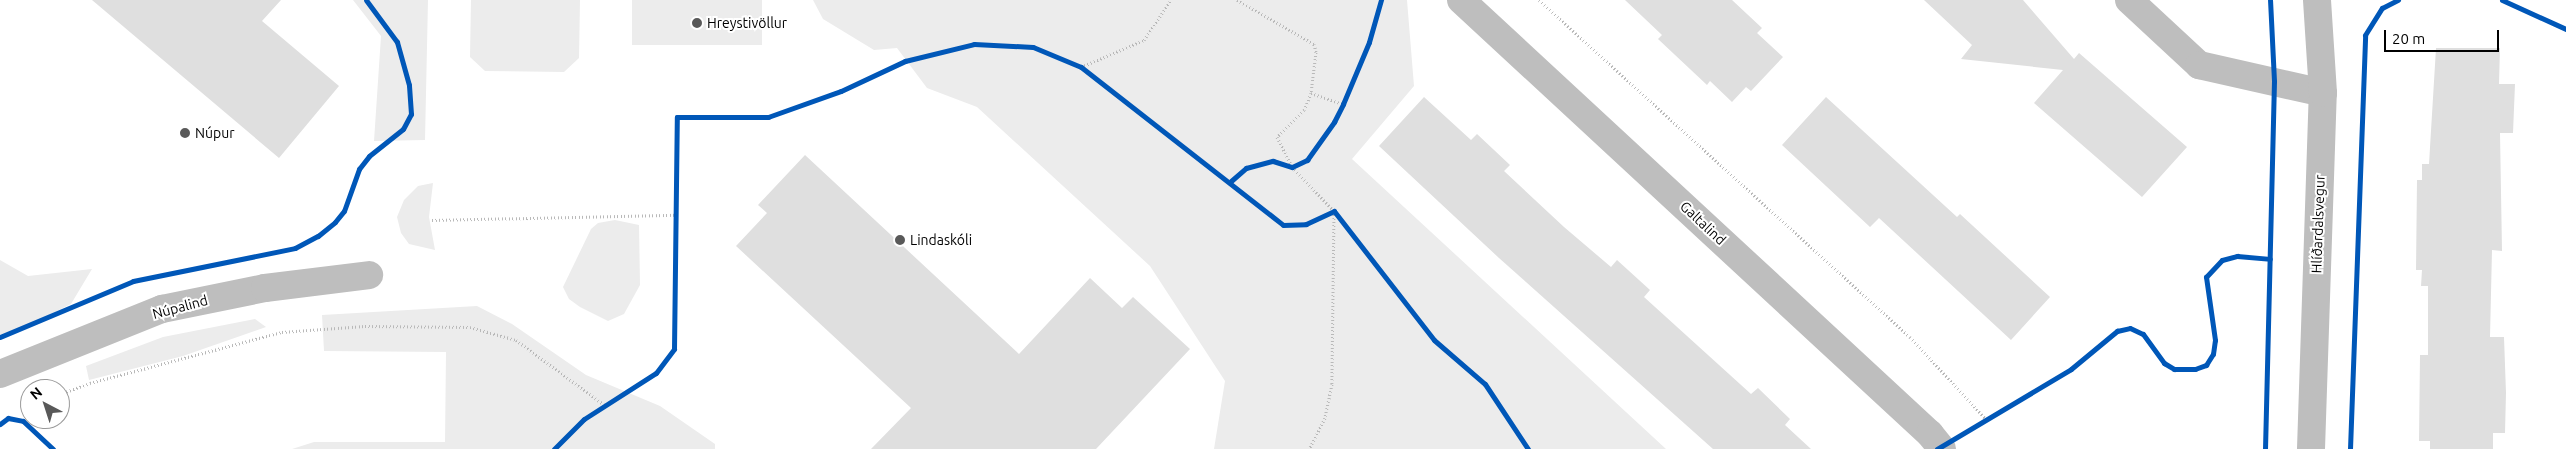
<!DOCTYPE html>
<html>
<head>
<meta charset="utf-8">
<style>
  body { margin:0 }
  #map { position:relative; width:2566px; height:449px; overflow:hidden; background:#fff; font-family:Ubuntu,sans-serif }
  div>[style] { position:absolute }
  .green>* { inset:0; background:#ececec; transform-origin:0 0 }
  .building>* { inset:0; background:#dfdfdf }
  .path>* { height:3px; margin-top:-1.5px; transform-origin:0; background:repeating-linear-gradient(90deg,#b9b9b9 0 1px,transparent 0 3.5px) }
  .minor>* { height:28px; margin:-14px; padding:0 14px; transform-origin:14px; border-radius:14px; background:#bebebe }
  .cycleway>* { height:5px; margin:-2.5px; padding:0 2.5px; transform-origin:2.5px; border-radius:2.5px; background:#0057b8 }
  .dots>* { width:14px; height:14px; translate:-50% -50%; box-sizing:border-box; border:2px solid #fff; border-radius:50% }
  span { translate:-50% -50%; white-space:nowrap; text-align:center; line-height:1.15; -webkit-text-stroke:4px #fff; paint-order:stroke }
  .poi-label { font-size:14px; color:#000 }
  .left { translate:0 -50%; text-align:left }
  .street-label { font-size:14px; color:#000 }
  .north { position:absolute; left:20px; top:379px; width:50px; height:50px; box-sizing:border-box; background:#fff; border:1px solid #999; border-radius:50%; rotate:320deg; font-size:14px; font-weight:700; line-height:20px; text-align:center; color:#000 }
  .north::after { content:''; display:block; margin:auto; width:18px; height:22px; background:#595959; clip-path:polygon(50% 0,100% 100%,50% 72%,0 100%) }
  .scale { position:absolute; left:2384px; top:30px; width:115px; height:22px; box-sizing:border-box; border:2px solid #000; border-top:0; padding-left:6px; font-size:15px; line-height:18px; white-space:nowrap; color:#000; -webkit-text-stroke:4px #fff; paint-order:stroke }
</style>
</head>
<body>
<div id="map">
  <div class="green">
    <div style="clip-path:polygon(353px 0,428px 0,425px 140px,374px 141px,381px 36px)"></div>
    <div style="clip-path:polygon(471px 0,580px 0,579px 58px,564px 72px,485px 71px,470px 57px)"></div>
    <div style="left:632px;top:0;width:130px;height:45px"></div>
    <div style="clip-path:polygon(813px 0,1407px 0,1414px 86px,1352px 159px,1666px 449px,1214px 449px,1225px 381px,1150px 266px,977px 107px,927px 88px,897px 48px,874px 50px,823px 19px)"></div>
    <div style="clip-path:polygon(433px 183px,429px 217px,435px 250px,409px 244px,401px 233px,397px 217px,404px 200px,418px 186px)"></div>
    <div style="clip-path:polygon(615px 220px,639px 225px,640px 285px,624px 314px,608px 321px,580px 307px,569px 299px,563px 287px,591px 229px,598px 223px)"></div>
    <div style="clip-path:polygon(0 260px,28px 276px,92px 269px,71px 304px,0 339px)"></div>
    <div style="clip-path:polygon(477px 306px,512px 324px,586px 375px,660px 406px,715px 444px,715px 449px,292px 449px,314px 442px,445px 442px,446px 352px,324px 351px,322px 315px)"></div>
    <div style="clip-path:polygon(255px 319px,266px 327px,183px 356px,89px 380px,86px 366px,163px 337px)"></div>
  </div>
  <div class="building">
    <div style="clip-path:polygon(92px 0,281px 0,262px 21px,339px 86px,279px 158px)"></div>
    <div style="clip-path:polygon(1625px 0,1732px 0,1762px 28px,1757px 33px,1783px 57px,1751px 91px,1746px 87px,1732px 102px,1710px 81px,1707px 85px,1658px 39px,1662px 35px)"></div>
    <div style="clip-path:polygon(1924px 0,2023px 0,2074px 59px,2079px 53px,2187px 147px,2142px 197px,2034px 103px,2063px 70px,1961px 59px,1972px 45px)"></div>
    <div style="clip-path:polygon(2436px 48px,2500px 48px,2499px 84px,2515px 84px,2513px 133px,2500px 133px,2502px 251px,2492px 250px,2490px 337px,2504px 337px,2506px 393px,2505px 433px,2493px 433px,2493px 449px,2430px 449px,2430px 441px,2419px 441px,2420px 355px,2428px 355px,2428px 286px,2421px 286px,2422px 270px,2416px 270px,2417px 180px,2422px 180px,2422px 164px,2429px 164px)"></div>
    <div style="clip-path:polygon(1424px 97px,1471px 140px,1477px 134px,1510px 165px,1504px 171px,1564px 227px,1611px 267px,1617px 260px,1650px 290px,1644px 297px,1751px 394px,1758px 388px,1790px 419px,1785px 425px,1811px 449px,1713px 449px,1499px 258px,1379px 146px)"></div>
    <div style="clip-path:polygon(1826px 97px,1957px 217px,1960px 214px,2050px 297px,2011px 340px,1879px 218px,1870px 227px,1782px 145px)"></div>
    <div style="clip-path:polygon(805px 155px,1019px 354px,1090px 278px,1122px 308px,1133px 297px,1190px 349px,1096px 449px,871px 449px,911px 408px,736px 246px,767px 213px,758px 205px)"></div>
  </div>
  <div class="path">
    <div style="left:1237px;top:0;width:89px;rotate:29.7deg"></div>
    <div style="left:1314px;top:44px;width:8px;rotate:76deg"></div>
    <div style="left:1316px;top:52px;width:41px;rotate:97deg"></div>
    <div style="left:1311px;top:93px;width:18px;rotate:112deg"></div>
    <div style="left:1304px;top:110px;width:38px;rotate:135deg"></div>
    <div style="left:1277px;top:137px;width:34px;rotate:63deg"></div>
    <div style="left:1292px;top:167px;width:61px;rotate:46.3deg"></div>
    <div style="left:1334px;top:211px;width:173px;rotate:90.7deg"></div>
    <div style="left:1332px;top:384px;width:35px;rotate:102deg"></div>
    <div style="left:1325px;top:418px;width:35px;rotate:117deg"></div>
    <div style="left:1539px;top:0;width:501px;rotate:42.25deg"></div>
    <div style="left:1910px;top:337px;width:110px;rotate:47.2deg"></div>
    <div style="left:1081px;top:67px;width:69px;rotate:-23.2deg"></div>
    <div style="left:1144px;top:40px;width:48px;rotate:-56deg"></div>
    <div style="left:1311px;top:93px;width:34px;rotate:19deg"></div>
    <div style="left:432px;top:220px;width:245px;rotate:-1.2deg"></div>
    <div style="left:60px;top:394px;width:32px;rotate:-20deg"></div>
    <div style="left:90px;top:383px;width:199px;rotate:-14.9deg"></div>
    <div style="left:282px;top:332px;width:83px;rotate:-4.1deg"></div>
    <div style="left:365px;top:326px;width:105px;rotate:0.5deg"></div>
    <div style="left:470px;top:327px;width:48px;rotate:15.8deg"></div>
    <div style="left:516px;top:340px;width:112px;rotate:36.3deg"></div>
    <div style="left:23px;top:421px;width:9px;rotate:-41deg"></div>
  </div>
  <div class="minor">
    <div style="left:1461px;top:0;width:639px;rotate:42.78deg"></div>
    <div style="left:1930px;top:434px;width:19px;rotate:51deg"></div>
    <div style="left:2129px;top:0;width:96px;rotate:42.9deg"></div>
    <div style="left:2199px;top:65px;width:127px;rotate:12.7deg"></div>
    <div style="left:0;top:374px;width:175px;rotate:-21.9deg"></div>
    <div style="left:162px;top:309px;width:105px;rotate:-11.5deg"></div>
    <div style="left:265px;top:288px;width:105px;rotate:-7.1deg"></div>
    <div style="left:2311px;top:449px;width:356px;rotate:-88.1deg"></div>
    <div style="left:2323px;top:93px;width:93px;rotate:-93.7deg"></div>
  </div>
  <div class="cycleway">
    <div style="left:2502px;top:0;width:70px;rotate:24.4deg"></div>
    <div style="left:1231px;top:181px;width:20px;rotate:-41deg"></div>
    <div style="left:1246px;top:168px;width:28px;rotate:-15deg"></div>
    <div style="left:1273px;top:161px;width:20px;rotate:18deg"></div>
    <div style="left:1292px;top:167px;width:17px;rotate:-25deg"></div>
    <div style="left:1307px;top:160px;width:47px;rotate:-54.6deg"></div>
    <div style="left:1334px;top:122px;width:20px;rotate:-63deg"></div>
    <div style="left:1343px;top:104px;width:67px;rotate:-67.2deg"></div>
    <div style="left:1369px;top:42px;width:44px;rotate:-74.1deg"></div>
    <div style="left:0;top:337px;width:144px;rotate:-22.8deg"></div>
    <div style="left:133px;top:281px;width:165px;rotate:-11.5deg"></div>
    <div style="left:295px;top:248px;width:26px;rotate:-28deg"></div>
    <div style="left:318px;top:236px;width:22px;rotate:-39deg"></div>
    <div style="left:335px;top:222px;width:14px;rotate:-51deg"></div>
    <div style="left:344px;top:211px;width:45px;rotate:-70.3deg"></div>
    <div style="left:359px;top:169px;width:16px;rotate:-52deg"></div>
    <div style="left:369px;top:156px;width:43px;rotate:-38.5deg"></div>
    <div style="left:403px;top:129px;width:17px;rotate:-62deg"></div>
    <div style="left:411px;top:114px;width:29px;rotate:-94deg"></div>
    <div style="left:409px;top:85px;width:45px;rotate:-105.6deg"></div>
    <div style="left:397px;top:42px;width:52px;rotate:-126.4deg"></div>
    <div style="left:0;top:424px;width:10px;rotate:-37deg"></div>
    <div style="left:8px;top:418px;width:15px;rotate:11deg"></div>
    <div style="left:23px;top:421px;width:41px;rotate:43deg"></div>
    <div style="left:554px;top:449px;width:42px;rotate:-45deg"></div>
    <div style="left:584px;top:419px;width:85px;rotate:-32.6deg"></div>
    <div style="left:656px;top:373px;width:30px;rotate:-53deg"></div>
    <div style="left:674px;top:349px;width:232px;rotate:-89.3deg"></div>
    <div style="left:677px;top:117px;width:91px"></div>
    <div style="left:768px;top:117px;width:77px;rotate:-19.6deg"></div>
    <div style="left:841px;top:91px;width:71px;rotate:-25.1deg"></div>
    <div style="left:905px;top:61px;width:71px;rotate:-13.8deg"></div>
    <div style="left:974px;top:44px;width:59px;rotate:2.9deg"></div>
    <div style="left:1033px;top:47px;width:52px;rotate:22.6deg"></div>
    <div style="left:1081px;top:67px;width:256px;rotate:38deg"></div>
    <div style="left:1283px;top:225px;width:23px;rotate:-2deg"></div>
    <div style="left:1306px;top:224px;width:31px;rotate:-25deg"></div>
    <div style="left:1334px;top:211px;width:163px;rotate:52.2deg"></div>
    <div style="left:1434px;top:340px;width:67px;rotate:40.8deg"></div>
    <div style="left:1485px;top:384px;width:78px;rotate:56.5deg"></div>
    <div style="left:1937px;top:449px;width:156px;rotate:-30.8deg"></div>
    <div style="left:2071px;top:369px;width:60px;rotate:-39.6deg"></div>
    <div style="left:2117px;top:331px;width:13px;rotate:-13deg"></div>
    <div style="left:2130px;top:328px;width:14px;rotate:25deg"></div>
    <div style="left:2143px;top:334px;width:36px;rotate:54deg"></div>
    <div style="left:2164px;top:363px;width:12px;rotate:31deg"></div>
    <div style="left:2174px;top:369px;width:21px"></div>
    <div style="left:2195px;top:369px;width:12px;rotate:-20deg"></div>
    <div style="left:2206px;top:365px;width:13px;rotate:-58deg"></div>
    <div style="left:2213px;top:354px;width:14px;rotate:-82deg"></div>
    <div style="left:2215px;top:340px;width:64px;rotate:-98.1deg"></div>
    <div style="left:2206px;top:277px;width:23px;rotate:-47deg"></div>
    <div style="left:2222px;top:260px;width:16px;rotate:-15deg"></div>
    <div style="left:2237px;top:256px;width:33px;rotate:5deg"></div>
    <div style="left:2265px;top:449px;width:368px;rotate:-88.6deg"></div>
    <div style="left:2274px;top:81px;width:81px;rotate:-92.8deg"></div>
    <div style="left:2350px;top:449px;width:414px;rotate:-87.9deg"></div>
    <div style="left:2365px;top:35px;width:32px;rotate:-58deg"></div>
    <div style="left:2382px;top:8px;width:18px;rotate:-27deg"></div>
  </div>
  <div class="dots">
    <div style="left:697px;top:23px;background:#595959"></div>
    <div style="left:185px;top:133px;background:#595959"></div>
    <div style="left:900px;top:240px;background:#595959"></div>
  </div>
  <div class="poi-label">
    <span class="left" style="left:707px;top:23px">Hreystivöllur</span>
    <span class="left" style="left:195px;top:133px">Núpur</span>
    <span class="left" style="left:910px;top:240px">Lindaskóli</span>
  </div>
  <div class="street-label">
    <span style="left:1703px;top:223px;rotate:43deg">Galtalind</span>
    <span style="left:2318px;top:224px;rotate:-88deg">Hlíðardalsvegur</span>
    <span style="left:180px;top:307px;rotate:-15deg">Núpalind</span>
  </div>
  <div class="north">N</div>
  <div class="scale">20 m</div>
</div>
</body>
</html>
